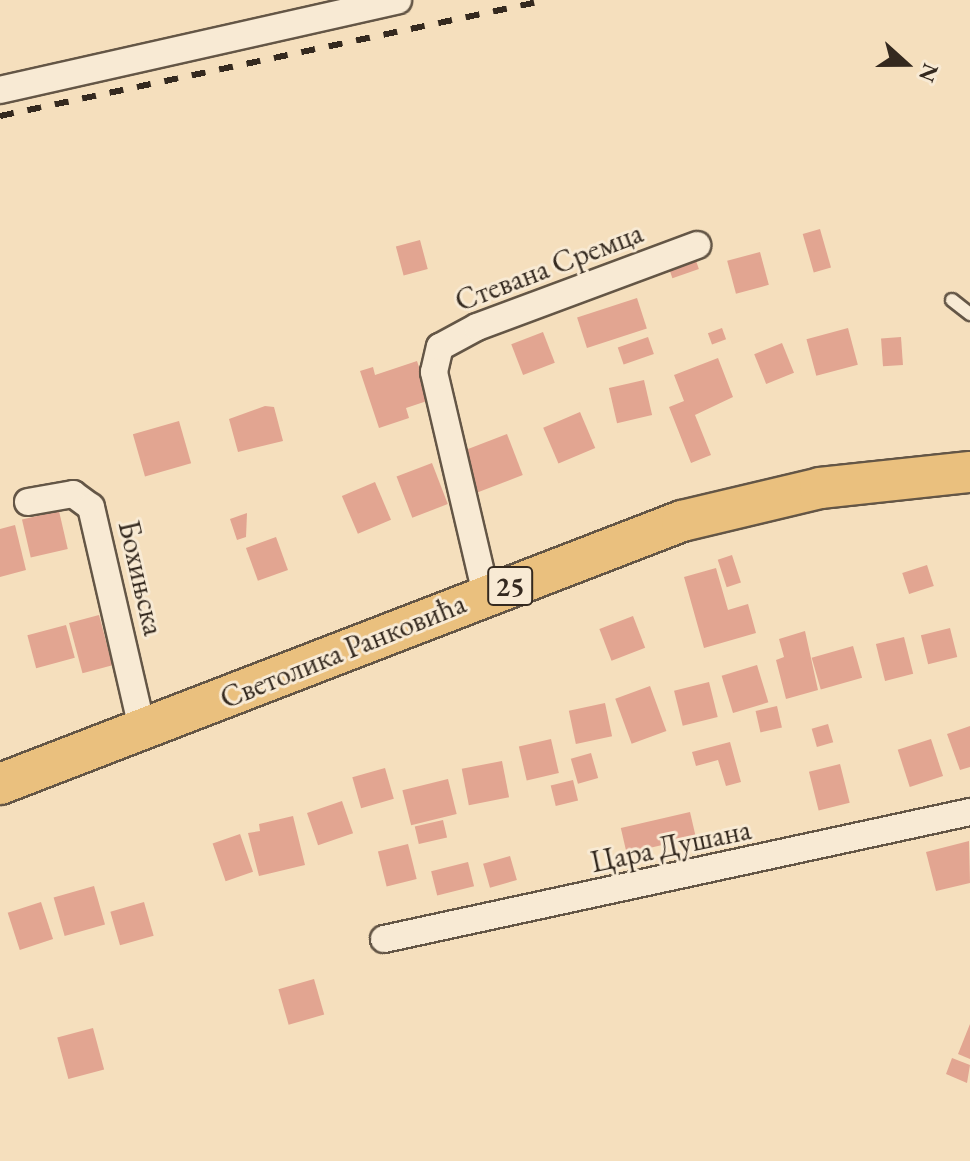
<!DOCTYPE html>
<html>
<head>
<meta charset="utf-8">
<style>
  body { margin:0 }
  #map { position:relative; width:970px; height:1161px; overflow:hidden; background:#f5dfbd; font-family:"EB Garamond",serif }
  div>[style] { position:absolute }
  .building>* { inset:0; background:#e2a591; transform-origin:0 0 }
  .roads { filter:drop-shadow(2px 0 #645646) drop-shadow(-2px 0 #645646) drop-shadow(0 2px #645646) drop-shadow(0 -2px #645646) }
  .lane>* { height:12px; margin:-6px; padding:0 6px; transform-origin:6px; border-radius:6px; background:#f8ead4 }
  .street>* { height:26px; margin:-13px; padding:0 13px; transform-origin:13px; border-radius:13px; background:#f8ead4 }
  .primary>* { height:40px; margin:-20px; padding:0 20px; transform-origin:20px; border-radius:20px; background:#eac07e }
  .rail>* { height:6px; margin-top:-3px; transform-origin:0; background:repeating-linear-gradient(90deg,#34291f 0 14px,transparent 0 28px) }
  span { translate:-50% -50%; white-space:nowrap; text-align:center; line-height:1.15; -webkit-text-stroke:6px #f8ead4; paint-order:stroke }
  .shield-label span { padding:2px 6px; background:#f8ead4; border:2px solid; border-radius:6px; -webkit-text-stroke-width:0 }
  .shield-label { font-size:28px; color:#34291f; font-weight:700 }
  .street-label { font-size:30px; color:#34291f }
  .north { position:absolute; left:866px; top:24px; width:80px; height:80px; -webkit-text-stroke:6px #f8ead4; paint-order:stroke; rotate:111deg; font-size:22px; font-weight:700; line-height:32px; text-align:center; color:#34291f }
  .north::after { content:''; display:block; margin:auto; width:28px; height:36px; background:#34291f; clip-path:polygon(50% 0,100% 100%,50% 72%,0 100%) }
</style>
</head>
<body>
<div id="map">
  <div class="building">
    <div style="left:820px;top:229px;width:40px;height:18px;rotate:74deg"></div>
    <div style="left:420px;top:240px;width:30px;height:25px;rotate:75deg"></div>
    <div style="left:693px;top:252px;width:18px;height:28px;rotate:71deg"></div>
    <div style="left:760px;top:252px;width:34px;height:34px;rotate:75deg"></div>
    <div style="left:637px;top:298px;width:32px;height:63px;rotate:72deg"></div>
    <div style="left:722px;top:328px;width:12px;height:15px;rotate:70deg"></div>
    <div style="left:848px;top:328px;width:38px;height:43px;rotate:75deg"></div>
    <div style="left:543px;top:332px;width:33px;height:34px;rotate:69deg"></div>
    <div style="left:648px;top:337px;width:18px;height:32px;rotate:71deg"></div>
    <div style="left:901px;top:337px;width:28px;height:20px;rotate:86deg"></div>
    <div style="left:782px;top:343px;width:32px;height:30px;rotate:68deg"></div>
    <div style="clip-path:polygon(718px 358px,733px 397px,695px 415px,711px 455px,691px 463px,669px 407px,684px 401px,674px 375px)"></div>
    <div style="clip-path:polygon(417px 361px,430px 400px,406px 408px,409px 418px,379px 428px,360px 371px,373px 367px,375px 375px)"></div>
    <div style="left:644px;top:380px;width:36px;height:36px;rotate:77deg"></div>
    <div style="clip-path:polygon(265px 406px,274px 407px,283px 441px,238px 452px,229px 419px)"></div>
    <div style="left:580px;top:412px;width:39px;height:40px;rotate:67deg"></div>
    <div style="left:179px;top:421px;width:44px;height:48px;rotate:74deg"></div>
    <div style="left:507px;top:434px;width:44px;height:48px;rotate:69deg"></div>
    <div style="left:432px;top:463px;width:44px;height:38px;rotate:69deg"></div>
    <div style="left:375px;top:482px;width:41px;height:36px;rotate:67deg"></div>
    <div style="left:59px;top:511px;width:39px;height:38px;rotate:77deg"></div>
    <div style="clip-path:polygon(247px 513px,246px 537px,237px 540px,230px 519px)"></div>
    <div style="clip-path:polygon(15px 525px,26px 570px,0 577px,0 529px)"></div>
    <div style="left:276px;top:537px;width:35px;height:32px;rotate:70deg"></div>
    <div style="left:732px;top:555px;width:29px;height:15px;rotate:72deg"></div>
    <div style="left:927px;top:565px;width:22px;height:26px;rotate:72deg"></div>
    <div style="clip-path:polygon(716px 568px,728px 610px,748px 604px,756px 633px,704px 648px,684px 577px)"></div>
    <div style="left:99px;top:615px;width:52px;height:31px;rotate:75deg"></div>
    <div style="left:633px;top:616px;width:34px;height:36px;rotate:69deg"></div>
    <div style="left:66px;top:625px;width:34px;height:40px;rotate:75deg"></div>
    <div style="left:950px;top:628px;width:30px;height:30px;rotate:76deg"></div>
    <div style="clip-path:polygon(805px 631px,818px 690px,786px 699px,776px 660px,784px 657px,779px 639px)"></div>
    <div style="left:904px;top:637px;width:38px;height:29px;rotate:76deg"></div>
    <div style="left:853px;top:646px;width:33px;height:43px;rotate:74deg"></div>
    <div style="left:757px;top:665px;width:39px;height:37px;rotate:73deg"></div>
    <div style="left:709px;top:682px;width:36px;height:36px;rotate:76deg"></div>
    <div style="left:650px;top:686px;width:48px;height:37px;rotate:70deg"></div>
    <div style="left:605px;top:703px;width:34px;height:37px;rotate:78deg"></div>
    <div style="left:777px;top:706px;width:22px;height:22px;rotate:77deg"></div>
    <div style="left:828px;top:724px;width:19px;height:17px;rotate:74deg"></div>
    <div style="clip-path:polygon(970px 726px,970px 767px,960px 770px,947px 734px)"></div>
    <div style="left:551px;top:739px;width:35px;height:33px;rotate:77deg"></div>
    <div style="left:931px;top:739px;width:39px;height:35px;rotate:72deg"></div>
    <div style="clip-path:polygon(730px 742px,741px 782px,726px 786px,718px 760px,696px 766px,692px 752px)"></div>
    <div style="left:591px;top:753px;width:26px;height:21px;rotate:74deg"></div>
    <div style="left:502px;top:761px;width:37px;height:41px;rotate:79deg"></div>
    <div style="left:840px;top:764px;width:40px;height:32px;rotate:76deg"></div>
    <div style="left:385px;top:768px;width:32px;height:34px;rotate:74deg"></div>
    <div style="left:448px;top:779px;width:36px;height:47px;rotate:76deg"></div>
    <div style="left:573px;top:780px;width:21px;height:23px;rotate:76deg"></div>
    <div style="left:342px;top:801px;width:34px;height:37px;rotate:71deg"></div>
    <div style="left:690px;top:812px;width:26px;height:71px;rotate:77deg"></div>
    <div style="clip-path:polygon(293px 816px,305px 865px,259px 876px,248px 833px,260px 831px,259px 824px)"></div>
    <div style="left:443px;top:820px;width:18px;height:29px;rotate:77deg"></div>
    <div style="left:240px;top:834px;width:40px;height:29px;rotate:71deg"></div>
    <div style="clip-path:polygon(969px 841px,970px 883px,936px 891px,926px 852px)"></div>
    <div style="left:408px;top:844px;width:36px;height:31px;rotate:76deg"></div>
    <div style="left:510px;top:856px;width:25px;height:28px;rotate:74deg"></div>
    <div style="left:468px;top:862px;width:25px;height:38px;rotate:76deg"></div>
    <div style="left:94px;top:886px;width:40px;height:42px;rotate:74deg"></div>
    <div style="left:41px;top:902px;width:39px;height:35px;rotate:72deg"></div>
    <div style="left:144px;top:902px;width:35px;height:35px;rotate:74deg"></div>
    <div style="left:314px;top:979px;width:37px;height:37px;rotate:74deg"></div>
    <div style="clip-path:polygon(970px 1024px,970px 1059px,958px 1054px)"></div>
    <div style="left:93px;top:1028px;width:43px;height:37px;rotate:75deg"></div>
    <div style="clip-path:polygon(952px 1058px,970px 1065px,967px 1083px,946px 1074px)"></div>
  </div>
  <div class="roads">
    <div class="lane">
      <div style="left:952px;top:300px;width:23px;rotate:38deg"></div>
    </div>
    <div class="street">
      <div style="left:0;top:90px;width:408px;rotate:-12.7deg"></div>
      <div style="left:28px;top:502px;width:46px;rotate:-10.1deg"></div>
      <div style="left:73px;top:494px;width:22px;rotate:36deg"></div>
      <div style="left:91px;top:507px;width:231px;rotate:77deg"></div>
      <div style="left:486px;top:594px;width:228px;rotate:-103.2deg"></div>
      <div style="left:434px;top:372px;width:26px;rotate:-77deg"></div>
      <div style="left:440px;top:347px;width:42px;rotate:-28.4deg"></div>
      <div style="left:477px;top:327px;width:235px;rotate:-20.4deg"></div>
      <div style="left:384px;top:939px;width:600px;rotate:-12.23deg"></div>
    </div>
    <div class="primary">
      <div style="left:0;top:784px;width:731px;rotate:-21.09deg"></div>
      <div style="left:682px;top:521px;width:142px;rotate:-13.4deg"></div>
      <div style="left:820px;top:488px;width:151px;rotate:-6.1deg"></div>
    </div>
  </div>
  <div class="rail">
    <div style="left:0;top:116px;width:559px;rotate:-11.97deg"></div>
  </div>
  <div class="shield-label">
    <span style="left:510px;top:586px">25</span>
  </div>
  <div class="street-label">
    <span style="left:549px;top:267px;rotate:-21deg">Стевана Сремца</span>
    <span style="left:141px;top:578px;rotate:77deg">Бохињска</span>
    <span style="left:343px;top:651px;rotate:-22deg">Светолика Ранковића</span>
    <span style="left:671px;top:846px;rotate:-12deg">Цара Душана</span>
  </div>
  <div class="north">N</div>
</div>
</body>
</html>
